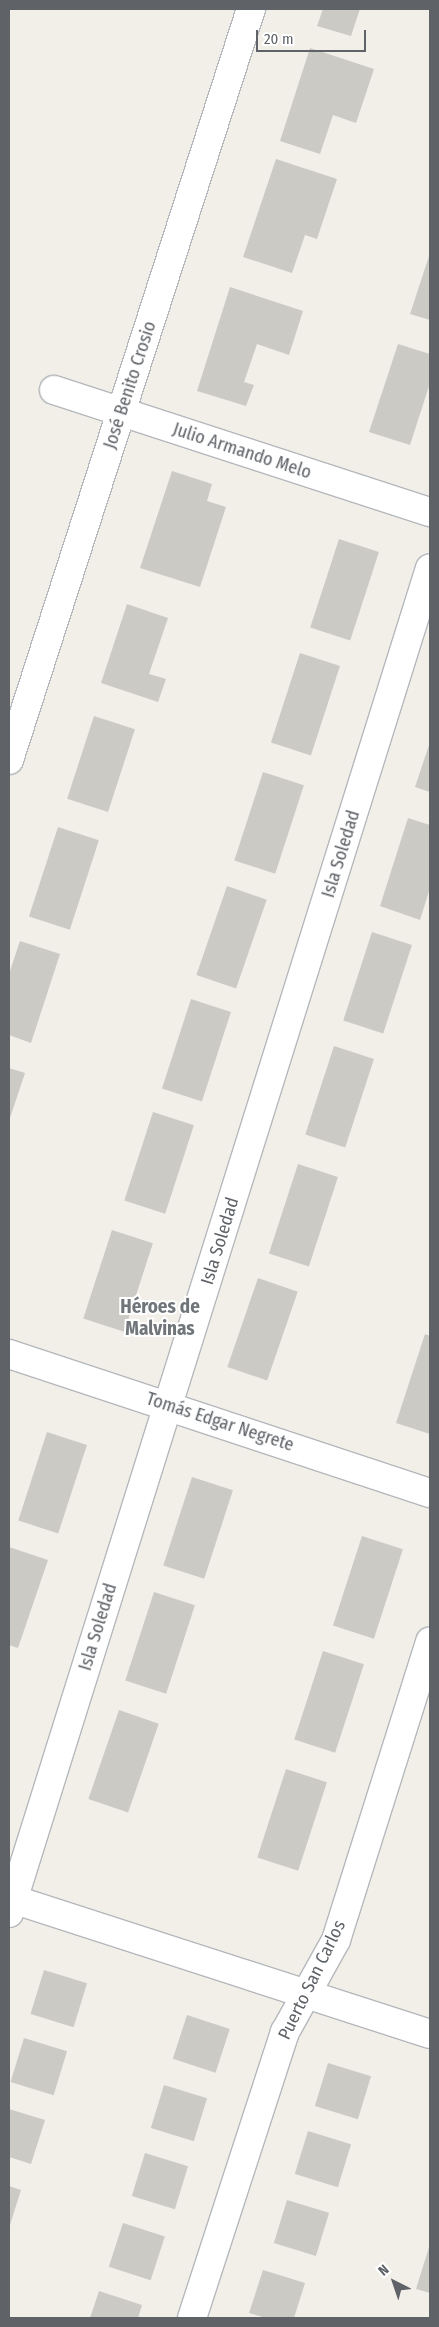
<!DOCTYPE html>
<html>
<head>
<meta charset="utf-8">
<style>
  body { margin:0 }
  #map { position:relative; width:439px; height:2327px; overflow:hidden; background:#f1efe8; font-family:"Fira Sans Condensed",sans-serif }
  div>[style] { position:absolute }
  .building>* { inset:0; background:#cccac5; transform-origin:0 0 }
  .roads { filter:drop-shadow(1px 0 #b5b8bc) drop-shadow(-1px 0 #b5b8bc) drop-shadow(0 1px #b5b8bc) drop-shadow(0 -1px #b5b8bc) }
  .street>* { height:28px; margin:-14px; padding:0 14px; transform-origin:14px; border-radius:14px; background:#fff }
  span { translate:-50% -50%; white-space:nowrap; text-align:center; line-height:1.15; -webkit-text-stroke:4px #fff; paint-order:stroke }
  .street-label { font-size:18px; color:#5f6368 }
  .neighbourhood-label { font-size:19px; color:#70757a; font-weight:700 }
  .frame { position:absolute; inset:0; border:10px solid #5f6368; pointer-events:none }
  .north { position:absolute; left:369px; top:2257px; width:50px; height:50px; -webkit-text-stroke:4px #fff; paint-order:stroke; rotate:319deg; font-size:14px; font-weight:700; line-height:20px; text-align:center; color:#5f6368 }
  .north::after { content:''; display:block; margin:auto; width:18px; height:22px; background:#5f6368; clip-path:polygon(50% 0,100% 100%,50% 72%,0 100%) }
  .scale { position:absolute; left:256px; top:30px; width:110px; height:22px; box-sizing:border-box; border:2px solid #5f6368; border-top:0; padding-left:6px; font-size:15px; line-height:18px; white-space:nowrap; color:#5f6368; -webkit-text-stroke:4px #fff; paint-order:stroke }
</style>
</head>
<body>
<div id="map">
  <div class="building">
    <div style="clip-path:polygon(323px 9px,360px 9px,351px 36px,317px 26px)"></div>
    <div style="clip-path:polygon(310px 48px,374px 69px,356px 123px,333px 115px,320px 154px,280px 141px)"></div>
    <div style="clip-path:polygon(276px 159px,337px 179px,317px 239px,305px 235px,292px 273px,243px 257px)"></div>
    <div style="clip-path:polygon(430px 253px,430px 320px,410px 314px)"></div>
    <div style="clip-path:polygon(230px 287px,303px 311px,289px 355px,257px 344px,244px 382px,254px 385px,246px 406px,197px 391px)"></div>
    <div style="clip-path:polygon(398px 344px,430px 354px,430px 383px,410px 445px,369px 432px)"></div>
    <div style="clip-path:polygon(172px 471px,212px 484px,207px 501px,226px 507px,200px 587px,140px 568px)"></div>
    <div style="left:339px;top:539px;width:42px;height:93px;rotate:18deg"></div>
    <div style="clip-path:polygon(127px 604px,168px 618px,149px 674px,166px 679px,158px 702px,101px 683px)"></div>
    <div style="left:300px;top:653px;width:42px;height:94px;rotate:18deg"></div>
    <div style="left:94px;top:716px;width:43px;height:87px;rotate:18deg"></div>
    <div style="clip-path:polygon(430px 742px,430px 792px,415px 787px)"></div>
    <div style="left:263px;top:772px;width:43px;height:93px;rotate:18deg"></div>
    <div style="clip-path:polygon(408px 818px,430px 825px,430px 888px,420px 920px,380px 906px)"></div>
    <div style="left:58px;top:827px;width:43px;height:94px;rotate:18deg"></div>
    <div style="left:227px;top:886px;width:42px;height:94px;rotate:19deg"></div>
    <div style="left:372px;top:932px;width:42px;height:93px;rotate:18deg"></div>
    <div style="clip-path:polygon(20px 941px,60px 954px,31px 1043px,9px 1035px,9px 974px)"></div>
    <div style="left:191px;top:999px;width:42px;height:94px;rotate:18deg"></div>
    <div style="left:334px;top:1046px;width:42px;height:93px;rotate:18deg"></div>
    <div style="clip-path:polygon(9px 1068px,25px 1073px,9px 1121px)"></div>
    <div style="left:153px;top:1112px;width:43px;height:93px;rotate:18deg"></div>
    <div style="left:298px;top:1164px;width:42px;height:94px;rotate:18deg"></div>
    <div style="left:112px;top:1230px;width:43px;height:93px;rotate:18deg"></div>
    <div style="left:258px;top:1278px;width:42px;height:94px;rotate:19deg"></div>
    <div style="clip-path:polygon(425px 1334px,430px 1336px,430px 1434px,396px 1423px)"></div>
    <div style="left:47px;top:1432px;width:42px;height:93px;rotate:18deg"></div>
    <div style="left:192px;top:1477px;width:43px;height:93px;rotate:18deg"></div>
    <div style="left:362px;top:1536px;width:43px;height:94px;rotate:18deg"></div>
    <div style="clip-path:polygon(9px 1547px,48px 1560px,18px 1648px,9px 1645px)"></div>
    <div style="left:154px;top:1592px;width:43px;height:93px;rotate:18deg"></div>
    <div style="left:323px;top:1651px;width:43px;height:93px;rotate:18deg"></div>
    <div style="left:119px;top:1710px;width:42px;height:94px;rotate:19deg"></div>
    <div style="left:286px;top:1769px;width:43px;height:93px;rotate:18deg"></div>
    <div style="left:44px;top:1970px;width:45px;height:46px;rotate:17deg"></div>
    <div style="left:187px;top:2015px;width:45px;height:46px;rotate:18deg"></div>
    <div style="left:24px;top:2038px;width:45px;height:46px;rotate:17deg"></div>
    <div style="left:328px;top:2063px;width:45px;height:45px;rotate:17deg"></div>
    <div style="left:164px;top:2085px;width:45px;height:45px;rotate:17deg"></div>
    <div style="clip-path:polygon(9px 2109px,45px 2120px,31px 2164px,9px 2157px)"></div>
    <div style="left:308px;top:2131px;width:45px;height:45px;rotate:17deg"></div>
    <div style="left:145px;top:2153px;width:45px;height:45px;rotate:17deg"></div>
    <div style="clip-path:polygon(9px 2186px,21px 2190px,9px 2228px)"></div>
    <div style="left:287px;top:2200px;width:44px;height:45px;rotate:17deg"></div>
    <div style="left:123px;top:2223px;width:44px;height:46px;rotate:18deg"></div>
    <div style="clip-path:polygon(430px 2244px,430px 2293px,416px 2289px)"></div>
    <div style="clip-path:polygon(263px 2270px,305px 2283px,294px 2318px,266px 2318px,249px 2313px)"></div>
    <div style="clip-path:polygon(99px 2291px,142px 2305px,138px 2318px,90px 2318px)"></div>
  </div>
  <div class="roads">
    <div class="street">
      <div style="left:54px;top:390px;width:395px;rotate:18deg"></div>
      <div style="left:9px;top:760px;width:789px;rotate:-72.14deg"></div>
      <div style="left:9px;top:1354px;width:443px;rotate:18.3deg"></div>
      <div style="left:9px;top:1898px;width:442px;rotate:17.9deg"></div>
      <div style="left:9px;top:1913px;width:1409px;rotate:-72.62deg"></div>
      <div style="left:192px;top:2318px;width:301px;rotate:-72deg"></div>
      <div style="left:285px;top:2032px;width:105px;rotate:-61deg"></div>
      <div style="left:336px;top:1940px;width:313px;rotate:-72.5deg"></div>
    </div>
  </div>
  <div class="street-label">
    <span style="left:130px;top:385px;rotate:-72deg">José Benito Crosio</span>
    <span style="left:242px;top:451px;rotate:18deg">Julio Armando Melo</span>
    <span style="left:341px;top:854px;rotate:-73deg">Isla Soledad</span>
    <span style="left:220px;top:1241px;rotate:-73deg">Isla Soledad</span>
    <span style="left:220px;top:1422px;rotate:18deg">Tomás Edgar Negrete</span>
    <span style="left:98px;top:1627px;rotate:-73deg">Isla Soledad</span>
    <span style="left:312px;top:1980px;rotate:-64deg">Puerto San Carlos</span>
  </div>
  <div class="neighbourhood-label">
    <span style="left:160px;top:1318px">Héroes de<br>Malvinas</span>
  </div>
  <div class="frame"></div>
  <div class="north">N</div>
  <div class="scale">20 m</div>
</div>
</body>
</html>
